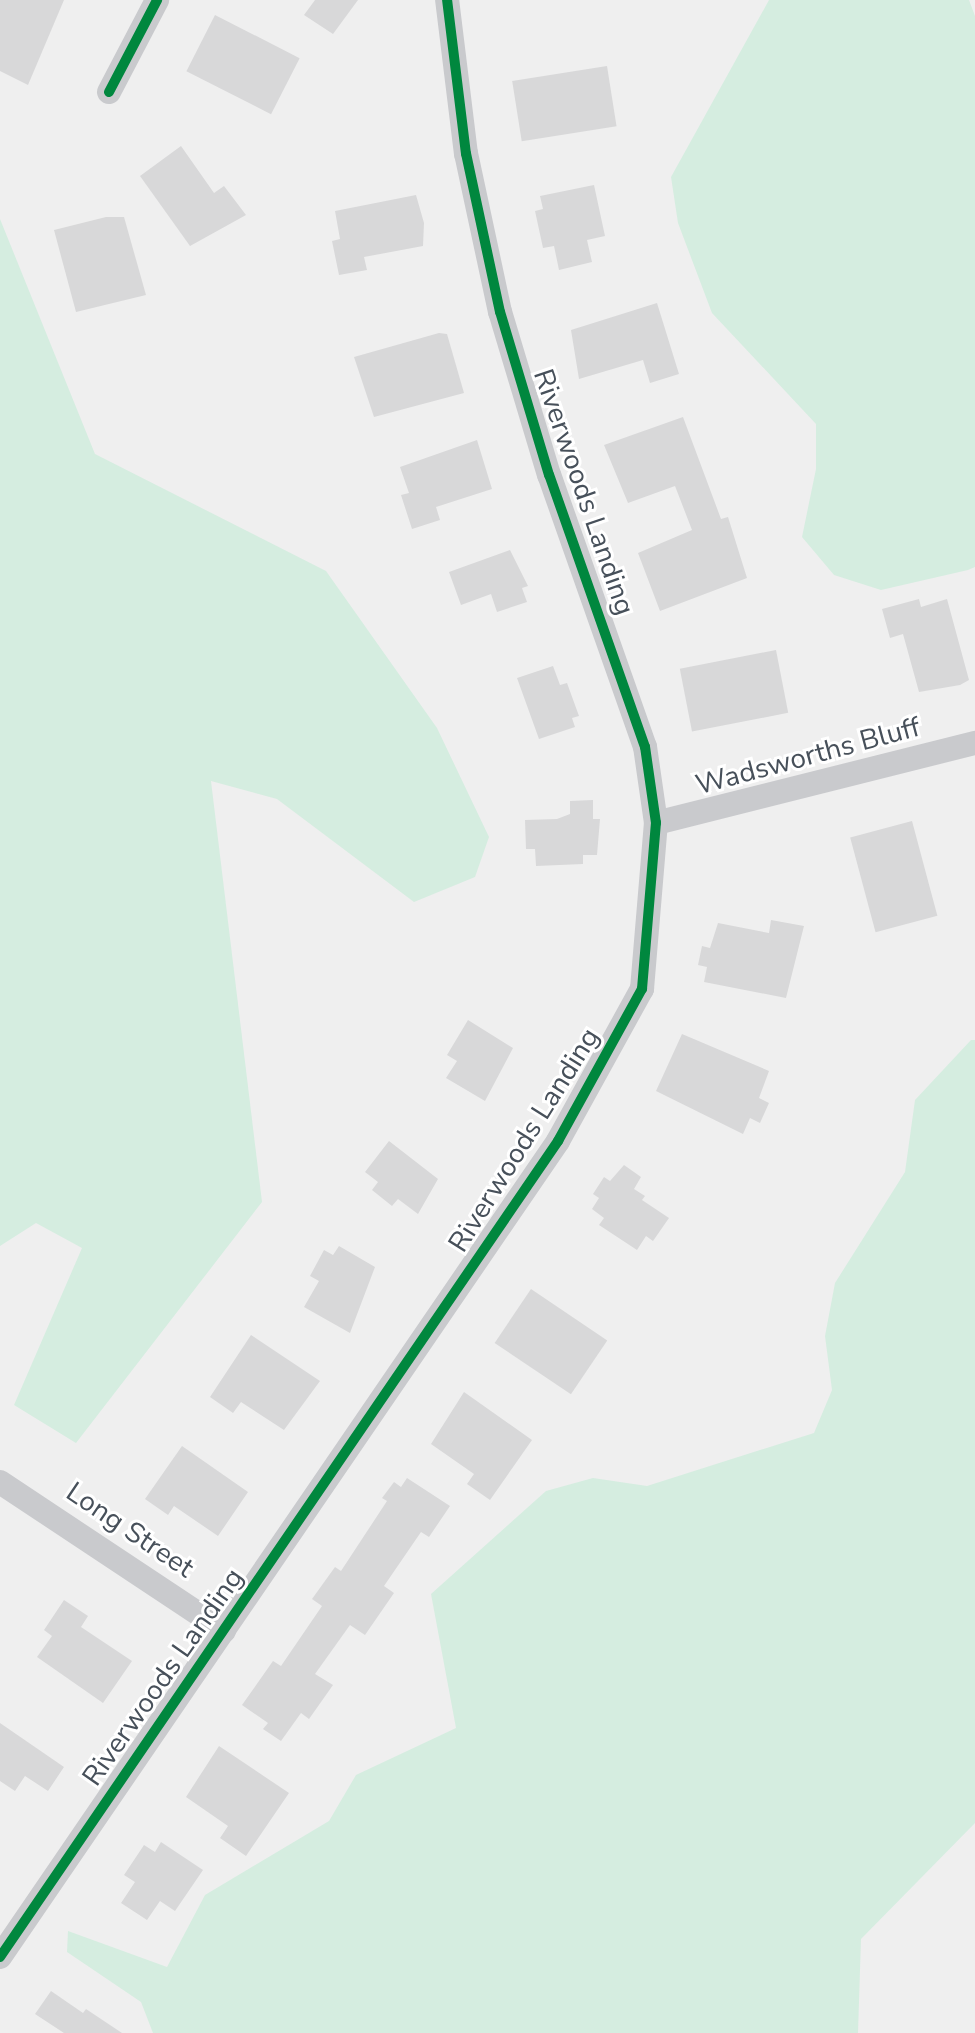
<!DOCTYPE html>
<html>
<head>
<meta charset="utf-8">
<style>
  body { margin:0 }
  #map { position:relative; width:975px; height:2033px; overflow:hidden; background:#efefef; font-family:"Nunito Sans",sans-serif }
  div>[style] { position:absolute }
  .green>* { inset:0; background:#d5ede0 }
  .building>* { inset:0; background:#d8d8d9; transform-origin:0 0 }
  .street>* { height:24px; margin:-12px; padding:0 12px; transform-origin:12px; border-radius:12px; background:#c9cacd }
  .cycleway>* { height:10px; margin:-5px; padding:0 5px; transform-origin:5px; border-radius:5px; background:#00873e }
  span { translate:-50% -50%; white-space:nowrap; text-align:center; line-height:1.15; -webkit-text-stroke:6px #fff; paint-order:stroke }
  .street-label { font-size:28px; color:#47505a }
</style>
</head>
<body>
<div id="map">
  <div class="green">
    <div style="clip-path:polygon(769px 0,969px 0,975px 16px,975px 567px,968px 570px,881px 590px,834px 575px,802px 537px,816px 469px,816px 424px,712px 313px,678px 223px,671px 177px)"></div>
    <div style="clip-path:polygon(0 219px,95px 454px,326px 571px,437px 728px,489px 837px,475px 877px,414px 902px,277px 799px,211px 781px,262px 1202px,76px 1443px,14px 1405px,82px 1248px,36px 1223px,0 1246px)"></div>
    <div style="clip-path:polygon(971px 1040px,975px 1040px,975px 1823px,861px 1939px,858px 2033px,153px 2033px,141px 2002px,67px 1952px,68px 1931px,167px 1967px,205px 1895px,329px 1821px,356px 1775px,456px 1728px,431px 1594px,546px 1491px,593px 1478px,647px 1486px,814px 1433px,832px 1390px,825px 1336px,835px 1283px,905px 1172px,915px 1100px)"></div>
  </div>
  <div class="building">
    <div style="clip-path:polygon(0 0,64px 0,28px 85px,0 71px)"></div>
    <div style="clip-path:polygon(315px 0,358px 0,333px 34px,304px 15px)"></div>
    <div style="left:215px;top:15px;width:95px;height:63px;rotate:27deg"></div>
    <div style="left:607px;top:66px;width:61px;height:96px;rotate:81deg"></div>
    <div style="clip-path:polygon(181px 146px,214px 193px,224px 186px,246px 215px,190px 246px,140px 176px)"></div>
    <div style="clip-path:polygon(594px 185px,605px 236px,587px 240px,592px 262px,559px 270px,554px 246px,543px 248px,535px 211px,543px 209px,540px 196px)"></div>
    <div style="clip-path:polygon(416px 195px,424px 223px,423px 246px,364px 257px,367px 270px,339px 275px,332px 241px,340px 239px,335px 211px)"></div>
    <div style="clip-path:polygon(106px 217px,124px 217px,146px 295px,76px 312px,54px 230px)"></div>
    <div style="clip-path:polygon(657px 303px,679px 374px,650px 383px,643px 360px,579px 379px,571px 330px)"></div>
    <div style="clip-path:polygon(439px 333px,447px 334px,464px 393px,374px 417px,354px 357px)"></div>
    <div style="clip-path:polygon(683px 417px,721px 519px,728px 517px,747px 578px,660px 611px,638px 553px,692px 530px,675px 486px,628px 503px,604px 445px)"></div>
    <div style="clip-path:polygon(477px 440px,492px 489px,436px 507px,440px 520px,412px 529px,401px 495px,409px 493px,400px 467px)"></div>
    <div style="clip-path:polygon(510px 550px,528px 586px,522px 588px,527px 602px,497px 612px,491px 594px,461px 605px,449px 572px)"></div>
    <div style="clip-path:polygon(919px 599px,921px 607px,947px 599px,969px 680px,960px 685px,919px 692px,903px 634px,890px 638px,882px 609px)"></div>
    <div style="left:776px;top:650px;width:64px;height:98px;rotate:79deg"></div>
    <div style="clip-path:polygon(553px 666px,560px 685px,567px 683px,579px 716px,572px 718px,575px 727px,539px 739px,517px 678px)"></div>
    <div style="clip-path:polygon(593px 800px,593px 819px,600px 819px,597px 855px,583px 855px,583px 864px,536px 866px,535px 849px,526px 849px,525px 820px,557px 819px,570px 814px,570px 801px)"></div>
    <div style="left:912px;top:821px;width:98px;height:64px;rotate:75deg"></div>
    <div style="clip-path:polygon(771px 920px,804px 926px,786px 998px,704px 982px,707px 967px,698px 965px,702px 946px,710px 948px,718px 923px,769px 933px)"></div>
    <div style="clip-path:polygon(468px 1020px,513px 1048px,485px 1101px,446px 1078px,457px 1061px,447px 1055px)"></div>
    <div style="clip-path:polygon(682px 1034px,769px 1071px,759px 1098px,769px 1103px,760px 1123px,750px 1118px,743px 1134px,656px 1091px)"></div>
    <div style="clip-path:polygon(389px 1141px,438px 1179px,418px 1214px,398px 1199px,392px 1206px,372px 1190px,378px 1182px,365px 1172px)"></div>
    <div style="clip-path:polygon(624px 1165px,641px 1177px,634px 1189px,645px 1196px,642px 1200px,669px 1218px,653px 1241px,646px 1236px,637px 1250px,599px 1225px,604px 1218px,592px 1209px,599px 1198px,593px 1194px,604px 1177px,610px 1181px)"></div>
    <div style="clip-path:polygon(339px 1246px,375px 1267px,350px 1333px,304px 1307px,319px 1281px,310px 1276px,324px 1250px,333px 1255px)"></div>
    <div style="left:531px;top:1289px;width:92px;height:65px;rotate:34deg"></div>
    <div style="clip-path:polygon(251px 1335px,320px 1381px,284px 1430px,241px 1402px,233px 1413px,210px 1397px)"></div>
    <div style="clip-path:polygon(464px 1392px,532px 1440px,490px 1500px,467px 1484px,474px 1474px,431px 1444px)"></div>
    <div style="clip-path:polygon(182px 1446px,248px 1492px,218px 1536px,174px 1506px,168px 1515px,145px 1499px)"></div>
    <div style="clip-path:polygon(407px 1478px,450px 1506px,429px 1537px,421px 1532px,384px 1586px,394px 1593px,365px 1635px,350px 1625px,315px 1674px,333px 1685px,309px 1719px,301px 1713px,281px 1741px,263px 1729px,268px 1723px,242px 1705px,273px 1661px,281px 1666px,322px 1606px,312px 1599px,335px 1567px,341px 1571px,387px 1501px,382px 1498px,394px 1482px,401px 1487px)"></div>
    <div style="clip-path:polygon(64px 1600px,88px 1616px,81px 1627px,132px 1661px,103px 1703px,37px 1657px,52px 1636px,44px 1630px)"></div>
    <div style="clip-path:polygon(0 1723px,64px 1767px,48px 1791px,25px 1776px,15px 1791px,0 1781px)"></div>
    <div style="clip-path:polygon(219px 1746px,289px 1793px,246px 1856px,220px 1838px,228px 1826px,186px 1797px)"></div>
    <div style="clip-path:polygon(161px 1842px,203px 1870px,175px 1911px,160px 1901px,147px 1920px,121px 1903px,135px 1882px,124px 1875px,144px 1845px,155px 1852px)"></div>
    <div style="clip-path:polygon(51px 1991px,83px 2013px,86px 2009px,122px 2033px,64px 2033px,35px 2014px)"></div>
  </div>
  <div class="street">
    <div style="left:109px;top:92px;width:104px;rotate:-62.4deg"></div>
    <div style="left:656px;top:823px;width:329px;rotate:-14.1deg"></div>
    <div style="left:0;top:1482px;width:269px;rotate:33.6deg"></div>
    <div style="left:0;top:1957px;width:989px;rotate:-55.63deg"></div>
    <div style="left:558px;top:1141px;width:174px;rotate:-61.1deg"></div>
    <div style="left:642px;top:989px;width:167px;rotate:-85.2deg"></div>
    <div style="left:656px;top:823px;width:77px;rotate:-98.2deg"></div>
    <div style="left:645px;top:747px;width:288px;rotate:-109.4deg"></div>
    <div style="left:549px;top:475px;width:170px;rotate:-106.7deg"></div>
    <div style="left:500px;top:312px;width:162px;rotate:-102.1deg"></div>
    <div style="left:466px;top:154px;width:155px;rotate:-97deg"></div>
  </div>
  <div class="cycleway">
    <div style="left:109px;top:92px;width:104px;rotate:-62.4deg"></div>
    <div style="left:0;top:1957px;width:989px;rotate:-55.63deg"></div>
    <div style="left:558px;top:1141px;width:174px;rotate:-61.1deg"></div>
    <div style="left:642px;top:989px;width:167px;rotate:-85.2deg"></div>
    <div style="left:656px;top:823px;width:77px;rotate:-98.2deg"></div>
    <div style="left:645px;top:747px;width:288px;rotate:-109.4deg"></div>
    <div style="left:549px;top:475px;width:170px;rotate:-106.7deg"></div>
    <div style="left:500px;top:312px;width:162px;rotate:-102.1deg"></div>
    <div style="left:466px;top:154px;width:155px;rotate:-97deg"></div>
  </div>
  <div class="street-label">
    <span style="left:584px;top:492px;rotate:71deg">Riverwoods Landing</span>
    <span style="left:808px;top:756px;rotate:-15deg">Wadsworths Bluff</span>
    <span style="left:524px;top:1140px;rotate:-58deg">Riverwoods Landing</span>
    <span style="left:130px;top:1530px;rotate:34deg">Long Street</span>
    <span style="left:163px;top:1677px;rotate:-55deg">Riverwoods Landing</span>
  </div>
</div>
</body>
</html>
